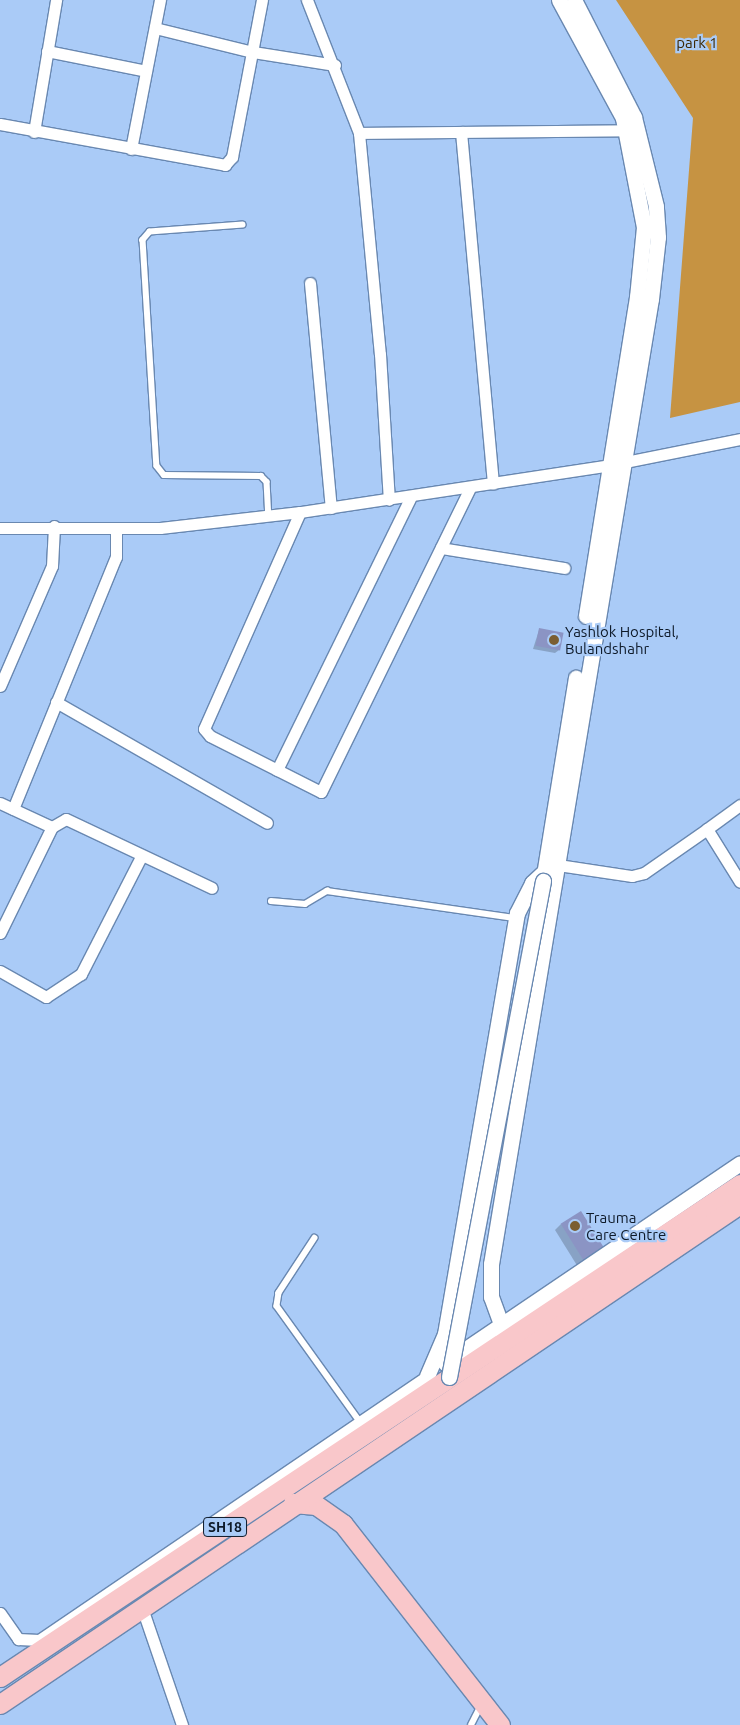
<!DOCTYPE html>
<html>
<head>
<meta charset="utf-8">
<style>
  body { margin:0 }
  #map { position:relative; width:740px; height:1725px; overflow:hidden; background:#aacbf7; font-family:Ubuntu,sans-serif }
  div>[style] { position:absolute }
  .green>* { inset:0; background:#c69342 }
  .shadow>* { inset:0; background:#0003 }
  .building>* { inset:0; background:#8b94c4; transform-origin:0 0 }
  .roads { filter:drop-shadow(1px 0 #6988b1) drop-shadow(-1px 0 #6988b1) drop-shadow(0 1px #6988b1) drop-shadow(0 -1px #6988b1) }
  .service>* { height:5.5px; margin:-2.75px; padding:0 2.75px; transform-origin:2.75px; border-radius:2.75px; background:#fff }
  .minor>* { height:11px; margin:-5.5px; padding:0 5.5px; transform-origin:5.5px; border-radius:5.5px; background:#fff }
  .tertiary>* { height:15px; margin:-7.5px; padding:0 7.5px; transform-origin:7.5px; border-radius:7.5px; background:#fff }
  .primary>* { height:19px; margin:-9.5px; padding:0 9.5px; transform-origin:9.5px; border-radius:9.5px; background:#f9c7ca }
  .bridges { filter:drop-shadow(1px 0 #6988b1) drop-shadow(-1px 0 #6988b1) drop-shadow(0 1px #6988b1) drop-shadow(0 -1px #6988b1) }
  .tertiary-bridge>* { height:15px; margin:-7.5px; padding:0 7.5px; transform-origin:7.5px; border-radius:7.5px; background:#fff }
  .dots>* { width:14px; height:14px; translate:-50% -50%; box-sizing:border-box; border:2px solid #aacbf7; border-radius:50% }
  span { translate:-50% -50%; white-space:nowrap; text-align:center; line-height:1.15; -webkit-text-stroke:4.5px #aacbf7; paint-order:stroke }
  .shield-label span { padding:1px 4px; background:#aacbf7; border:1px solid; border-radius:4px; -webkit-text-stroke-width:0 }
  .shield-label { font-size:14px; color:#0e1a29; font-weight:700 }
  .park-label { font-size:15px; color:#3d2703 }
  .poi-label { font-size:15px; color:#0e1a29 }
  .left { translate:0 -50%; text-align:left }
</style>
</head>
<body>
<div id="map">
  <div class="green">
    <div style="clip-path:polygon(616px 0,740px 0,740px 402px,670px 418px,693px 118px)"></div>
  </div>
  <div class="shadow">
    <div style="clip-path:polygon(539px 630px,559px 650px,555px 653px,533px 649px)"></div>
    <div style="clip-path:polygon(561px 1224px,604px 1250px,578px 1267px,555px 1230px)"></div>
  </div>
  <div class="building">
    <div style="left:539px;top:628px;width:25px;height:18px;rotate:11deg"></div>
    <div style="left:581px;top:1211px;width:46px;height:24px;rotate:58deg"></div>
  </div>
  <div class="roads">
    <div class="service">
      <div style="left:243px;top:225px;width:93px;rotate:175.7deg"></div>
      <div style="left:150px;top:232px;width:11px;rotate:131deg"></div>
      <div style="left:143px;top:240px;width:226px;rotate:86.5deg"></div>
      <div style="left:157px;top:466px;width:11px;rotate:52deg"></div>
      <div style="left:164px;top:475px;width:97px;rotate:0.6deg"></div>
      <div style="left:261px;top:476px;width:8px;rotate:45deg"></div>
      <div style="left:267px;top:482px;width:34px;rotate:87deg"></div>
      <div style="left:271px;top:901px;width:34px;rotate:5deg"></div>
      <div style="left:305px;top:904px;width:26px;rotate:-31deg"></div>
      <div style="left:327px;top:891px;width:189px;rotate:8.2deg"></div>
      <div style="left:315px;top:1238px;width:66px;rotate:123.2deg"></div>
      <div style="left:279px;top:1293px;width:13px;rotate:99deg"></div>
      <div style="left:277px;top:1306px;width:140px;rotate:54.3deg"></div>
      <div style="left:471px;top:1725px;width:22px;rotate:-63deg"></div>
    </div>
    <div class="minor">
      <div style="left:307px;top:0;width:143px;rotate:68.6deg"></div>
      <div style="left:359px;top:133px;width:222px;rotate:84.6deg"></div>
      <div style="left:380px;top:354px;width:146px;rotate:86.5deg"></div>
      <div style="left:155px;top:28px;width:101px;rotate:13.8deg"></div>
      <div style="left:253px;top:52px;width:83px;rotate:9deg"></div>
      <div style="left:47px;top:51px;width:101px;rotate:11.4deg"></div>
      <div style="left:0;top:124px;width:229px;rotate:10.3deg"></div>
      <div style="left:225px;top:165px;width:11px;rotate:-49deg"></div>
      <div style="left:232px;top:157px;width:160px;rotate:-79.2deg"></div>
      <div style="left:34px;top:132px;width:134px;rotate:-80.5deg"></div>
      <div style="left:461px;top:132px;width:353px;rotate:84.8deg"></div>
      <div style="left:359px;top:133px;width:267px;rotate:-0.6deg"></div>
      <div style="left:131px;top:149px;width:152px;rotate:-79deg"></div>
      <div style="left:310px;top:283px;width:226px;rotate:84.7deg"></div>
      <div style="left:300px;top:512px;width:237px;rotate:113.9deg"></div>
      <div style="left:204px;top:729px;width:9px;rotate:49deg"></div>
      <div style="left:210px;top:736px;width:124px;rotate:26.8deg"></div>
      <div style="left:321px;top:792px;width:339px;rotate:-63.9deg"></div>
      <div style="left:0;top:528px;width:160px"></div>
      <div style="left:160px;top:528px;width:141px;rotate:-6.5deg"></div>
      <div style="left:300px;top:512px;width:314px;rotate:-8.6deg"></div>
      <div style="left:610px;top:465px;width:133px;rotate:-11.3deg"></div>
      <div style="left:441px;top:548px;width:125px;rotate:9.2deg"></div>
      <div style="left:0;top:686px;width:131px;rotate:-66.6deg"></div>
      <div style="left:52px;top:566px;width:40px;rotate:-87.1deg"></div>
      <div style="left:56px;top:702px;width:243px;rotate:29.8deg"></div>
      <div style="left:277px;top:770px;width:303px;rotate:-63.9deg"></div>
      <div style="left:0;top:803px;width:57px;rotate:24.8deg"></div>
      <div style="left:52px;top:827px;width:16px;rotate:-30deg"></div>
      <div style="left:66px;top:819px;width:161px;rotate:25.3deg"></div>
      <div style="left:13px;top:809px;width:272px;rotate:-67.8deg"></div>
      <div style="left:116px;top:557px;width:28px;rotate:-90deg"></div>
      <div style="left:707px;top:829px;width:41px;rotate:-36deg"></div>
      <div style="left:558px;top:865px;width:75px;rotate:8.5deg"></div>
      <div style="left:632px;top:876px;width:12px;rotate:-14deg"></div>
      <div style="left:644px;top:873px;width:77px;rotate:-34.9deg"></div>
      <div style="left:707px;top:829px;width:62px;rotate:58.1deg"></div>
      <div style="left:0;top:933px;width:118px;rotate:-63.9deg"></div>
      <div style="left:0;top:971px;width:53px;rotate:29.5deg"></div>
      <div style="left:46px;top:997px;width:42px;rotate:-33.3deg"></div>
      <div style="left:81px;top:974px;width:131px;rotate:-62.9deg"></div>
      <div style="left:142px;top:1608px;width:124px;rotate:71.1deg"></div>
      <div style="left:0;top:1613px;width:32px;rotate:55deg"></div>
      <div style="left:18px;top:1639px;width:21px;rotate:3deg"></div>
      <div style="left:39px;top:1640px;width:469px;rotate:-34.2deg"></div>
    </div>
    <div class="tertiary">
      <div style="left:559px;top:0;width:134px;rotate:61.5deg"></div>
      <div style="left:623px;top:118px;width:111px;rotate:79.1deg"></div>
      <div style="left:644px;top:227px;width:70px;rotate:95.7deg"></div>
      <div style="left:637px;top:297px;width:323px;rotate:99.1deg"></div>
      <div style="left:543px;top:881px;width:206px;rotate:-80.8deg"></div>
      <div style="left:501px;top:1324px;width:29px;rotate:-110deg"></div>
      <div style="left:491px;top:1297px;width:33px;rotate:-90deg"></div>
      <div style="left:491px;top:1264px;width:978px;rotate:-80.59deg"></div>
      <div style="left:651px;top:299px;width:62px;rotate:-83.6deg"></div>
      <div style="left:658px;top:237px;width:31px;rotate:-94deg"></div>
      <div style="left:656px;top:206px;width:92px;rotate:-103.9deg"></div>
      <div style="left:634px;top:117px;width:131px;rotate:-117.1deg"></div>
      <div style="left:445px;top:1363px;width:356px;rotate:-34.1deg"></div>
      <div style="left:427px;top:1376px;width:46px;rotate:-66.8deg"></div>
      <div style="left:445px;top:1334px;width:427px;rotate:-80.3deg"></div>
      <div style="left:517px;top:913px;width:34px;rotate:-63deg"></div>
      <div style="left:532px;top:883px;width:18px;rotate:-43deg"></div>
    </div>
    <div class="primary">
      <div style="left:293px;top:1503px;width:23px;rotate:5deg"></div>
      <div style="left:316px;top:1505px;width:33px;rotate:35deg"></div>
      <div style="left:343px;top:1524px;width:255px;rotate:52deg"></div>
      <div style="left:0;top:1677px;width:889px;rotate:-33.67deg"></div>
      <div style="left:0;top:1704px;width:893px;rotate:-34.05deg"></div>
    </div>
  </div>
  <div class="bridges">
    <div class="tertiary-bridge">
      <div style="left:449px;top:1377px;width:505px;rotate:-79.27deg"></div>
    </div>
  </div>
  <div class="dots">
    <div style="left:554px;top:640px;background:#7b5e32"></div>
    <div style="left:575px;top:1226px;background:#7b5e32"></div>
  </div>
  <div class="shield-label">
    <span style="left:225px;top:1527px">SH18</span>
  </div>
  <div class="park-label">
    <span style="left:697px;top:43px">park 1</span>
  </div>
  <div class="poi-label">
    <span class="left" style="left:565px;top:640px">Yashlok Hospital,<br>Bulandshahr</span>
    <span class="left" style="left:586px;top:1226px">Trauma<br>Care Centre</span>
  </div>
</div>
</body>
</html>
